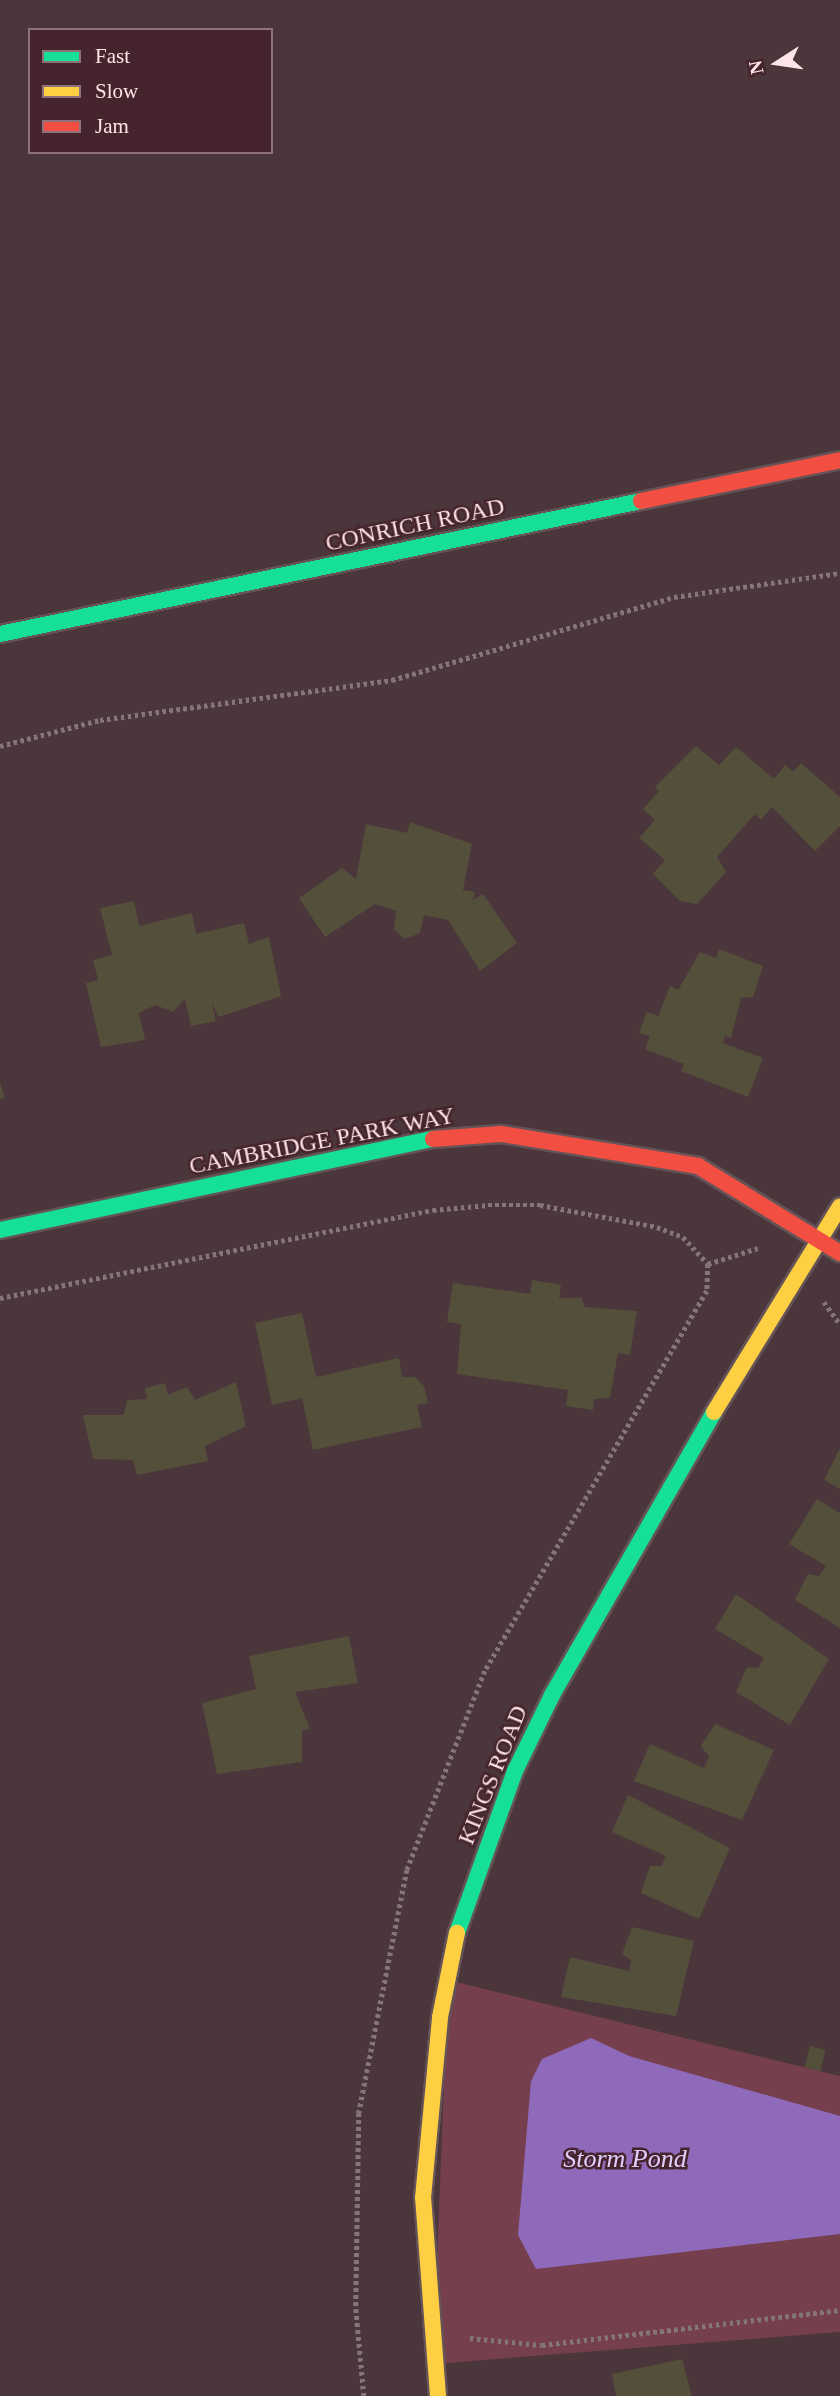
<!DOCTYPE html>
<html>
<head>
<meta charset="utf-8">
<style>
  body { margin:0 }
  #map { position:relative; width:840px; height:2396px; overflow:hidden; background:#4a363b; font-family:"Times New Roman",serif }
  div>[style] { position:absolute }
  .green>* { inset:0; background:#753f4d }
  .water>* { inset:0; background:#906aba }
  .building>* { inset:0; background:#544f3b; transform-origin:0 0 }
  .path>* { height:4.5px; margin-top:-2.25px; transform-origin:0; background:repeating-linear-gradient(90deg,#847578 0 3.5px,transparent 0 7px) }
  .roads { filter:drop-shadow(2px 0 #645357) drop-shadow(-2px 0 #645357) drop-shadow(0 2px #645357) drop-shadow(0 -2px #645357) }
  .fast>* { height:16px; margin:-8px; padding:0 8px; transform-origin:8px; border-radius:8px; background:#16e098 }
  .slow>* { height:16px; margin:-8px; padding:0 8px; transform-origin:8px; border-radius:8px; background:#ffcf43 }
  .jam>* { height:16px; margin:-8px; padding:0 8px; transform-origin:8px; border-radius:8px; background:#f24e42 }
  span { translate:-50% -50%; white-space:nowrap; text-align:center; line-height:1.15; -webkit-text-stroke:5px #46242d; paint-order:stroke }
  .street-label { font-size:24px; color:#fde5ea }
  .water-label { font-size:26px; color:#e1cefc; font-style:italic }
  .legend { position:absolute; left:28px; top:28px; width:245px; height:126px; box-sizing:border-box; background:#46242d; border:2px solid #8f7179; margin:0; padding:9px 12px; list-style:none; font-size:21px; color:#fde5ea }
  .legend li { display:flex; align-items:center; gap:14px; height:35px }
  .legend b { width:35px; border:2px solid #8f7179 }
  .north { position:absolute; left:742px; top:28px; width:70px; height:70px; -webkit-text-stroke:5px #46242d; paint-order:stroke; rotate:258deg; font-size:19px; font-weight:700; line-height:28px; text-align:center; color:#fde5ea }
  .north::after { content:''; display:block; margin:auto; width:24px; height:32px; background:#fde5ea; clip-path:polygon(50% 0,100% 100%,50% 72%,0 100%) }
</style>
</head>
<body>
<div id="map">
  <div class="green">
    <div style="clip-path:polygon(448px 1980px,840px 2076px,840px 2332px,433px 2364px)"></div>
  </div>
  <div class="water">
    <div style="clip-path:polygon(591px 2038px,629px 2056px,840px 2116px,840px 2234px,536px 2269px,518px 2235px,531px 2081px,542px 2059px)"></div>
  </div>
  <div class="building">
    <div style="clip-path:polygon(696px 746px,719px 765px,736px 747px,774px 779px,785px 765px,793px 772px,801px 763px,840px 797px,840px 826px,815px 851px,772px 807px,761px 820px,755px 814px,717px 857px,726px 872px,697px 904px,680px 901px,653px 874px,665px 860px,639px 838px,655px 820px,643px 809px,659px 791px,655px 787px)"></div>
    <div style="clip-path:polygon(410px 822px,472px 844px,463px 890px,475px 892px,473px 900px,483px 894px,517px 943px,480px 971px,448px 920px,424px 915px,420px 933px,405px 939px,394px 930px,396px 911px,375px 904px,325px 937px,299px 898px,342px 868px,356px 879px,366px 824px,407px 833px)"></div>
    <div style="clip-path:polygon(134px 901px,139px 926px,192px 913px,196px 934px,244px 923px,249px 944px,269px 937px,281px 996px,219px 1017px,212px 1003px,216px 1021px,191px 1026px,185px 999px,173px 1012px,155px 1005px,139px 1013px,145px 1040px,101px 1047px,86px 983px,98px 980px,93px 960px,112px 955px,100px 908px)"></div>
    <div style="clip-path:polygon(719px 949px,763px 966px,753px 997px,741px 998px,731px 1038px,725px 1036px,723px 1043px,763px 1058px,748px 1097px,681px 1071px,684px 1064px,645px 1049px,650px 1036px,639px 1033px,647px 1012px,658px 1016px,670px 986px,678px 990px,700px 952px,716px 958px)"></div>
    <div style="clip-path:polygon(0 1082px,5px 1098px,0 1099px)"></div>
    <div style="clip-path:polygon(532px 1280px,561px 1285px,559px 1298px,581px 1298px,585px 1307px,637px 1311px,630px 1355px,618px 1353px,610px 1398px,594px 1399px,593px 1410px,566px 1406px,568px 1390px,457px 1374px,461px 1324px,447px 1322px,453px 1283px,530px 1294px)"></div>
    <div style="clip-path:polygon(302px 1313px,316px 1377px,399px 1358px,402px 1377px,415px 1377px,424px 1386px,428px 1403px,417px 1405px,422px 1427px,313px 1450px,302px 1398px,272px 1405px,255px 1323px)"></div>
    <div style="clip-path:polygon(236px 1382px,246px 1426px,205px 1446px,208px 1461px,137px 1475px,133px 1460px,93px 1459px,83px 1415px,124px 1415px,127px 1400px,147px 1399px,145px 1388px,165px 1383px,168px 1395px,187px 1387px,195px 1400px)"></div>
    <div style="clip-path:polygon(840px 1448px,840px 1489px,824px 1480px)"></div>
    <div style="clip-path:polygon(817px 1499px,840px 1513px,840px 1628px,795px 1600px,808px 1574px,819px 1576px,826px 1566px,789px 1544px)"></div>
    <div style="clip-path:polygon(736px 1594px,829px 1659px,790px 1725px,736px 1692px,747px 1667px,758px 1668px,764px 1658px,715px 1629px)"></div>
    <div style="clip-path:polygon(349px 1636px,358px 1683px,295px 1692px,310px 1729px,302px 1731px,302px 1762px,217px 1774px,202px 1703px,256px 1689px,249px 1656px)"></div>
    <div style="clip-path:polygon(715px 1724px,774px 1750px,742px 1820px,634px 1781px,650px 1744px,704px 1768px,709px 1757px,701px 1746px)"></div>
    <div style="clip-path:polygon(628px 1795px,730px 1848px,699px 1919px,641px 1893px,650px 1866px,661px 1866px,666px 1856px,612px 1832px)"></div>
    <div style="clip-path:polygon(632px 1927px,694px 1941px,676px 2016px,561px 1997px,570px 1957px,629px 1971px,631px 1960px,622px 1954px)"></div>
    <div style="left:810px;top:2046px;width:16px;height:22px;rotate:14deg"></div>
    <div style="clip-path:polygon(682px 2359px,692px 2396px,616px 2396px,612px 2374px)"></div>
  </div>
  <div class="path">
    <div style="left:0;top:746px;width:103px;rotate:-14.6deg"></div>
    <div style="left:100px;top:720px;width:295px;rotate:-7.8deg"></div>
    <div style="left:392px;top:680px;width:294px;rotate:-16.4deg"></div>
    <div style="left:674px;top:597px;width:168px;rotate:-8.2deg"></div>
    <div style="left:708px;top:1264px;width:52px;rotate:-17.7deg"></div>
    <div style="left:0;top:1298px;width:442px;rotate:-11.5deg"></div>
    <div style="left:433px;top:1210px;width:55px;rotate:-5.2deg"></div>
    <div style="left:488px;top:1205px;width:52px"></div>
    <div style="left:540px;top:1205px;width:119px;rotate:10.6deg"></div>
    <div style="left:657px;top:1227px;width:28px;rotate:21deg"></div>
    <div style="left:683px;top:1237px;width:37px;rotate:47deg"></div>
    <div style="left:708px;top:1264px;width:27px;rotate:92deg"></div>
    <div style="left:707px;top:1291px;width:440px;rotate:120.3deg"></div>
    <div style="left:485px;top:1671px;width:214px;rotate:111.4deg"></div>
    <div style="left:407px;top:1870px;width:248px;rotate:101.2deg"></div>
    <div style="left:359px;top:2113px;width:196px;rotate:90.9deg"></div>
    <div style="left:356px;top:2309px;width:87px;rotate:84.7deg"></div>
    <div style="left:824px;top:1302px;width:27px;rotate:54deg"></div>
    <div style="left:470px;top:2338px;width:72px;rotate:5.6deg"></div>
    <div style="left:542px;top:2345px;width:300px;rotate:-6.7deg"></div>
  </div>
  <div class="roads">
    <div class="fast">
      <div style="left:0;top:634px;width:655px;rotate:-11.72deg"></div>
      <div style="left:0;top:1230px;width:442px;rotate:-11.9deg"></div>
      <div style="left:457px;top:1933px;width:172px;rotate:-70.3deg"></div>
      <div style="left:515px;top:1771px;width:85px;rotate:-64deg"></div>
      <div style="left:552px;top:1695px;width:326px;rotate:-60.2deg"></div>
    </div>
    <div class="slow">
      <div style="left:714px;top:1412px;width:241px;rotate:-58.5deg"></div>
      <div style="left:438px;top:2396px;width:199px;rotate:-94.3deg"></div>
      <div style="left:423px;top:2198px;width:182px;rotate:-84.6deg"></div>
      <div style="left:440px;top:2017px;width:86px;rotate:-78.6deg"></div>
    </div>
    <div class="jam">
      <div style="left:641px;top:501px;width:203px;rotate:-11.6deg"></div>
      <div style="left:433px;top:1139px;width:68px;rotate:-4.2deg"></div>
      <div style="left:501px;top:1134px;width:200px;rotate:9.2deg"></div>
      <div style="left:698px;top:1166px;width:167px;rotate:31.5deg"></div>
    </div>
  </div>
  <div class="street-label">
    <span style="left:415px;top:525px;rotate:-12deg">CONRICH ROAD</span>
    <span style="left:322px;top:1141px;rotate:-11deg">CAMBRIDGE PARK WAY</span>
    <span style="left:493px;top:1775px;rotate:-68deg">KINGS ROAD</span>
  </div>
  <div class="water-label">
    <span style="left:625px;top:2159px">Storm Pond</span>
  </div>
  <ul class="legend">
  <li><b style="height:9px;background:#16e098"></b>Fast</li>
  <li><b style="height:9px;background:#ffcf43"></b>Slow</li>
  <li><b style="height:9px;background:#f24e42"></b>Jam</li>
  </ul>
  <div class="north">N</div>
</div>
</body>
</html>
